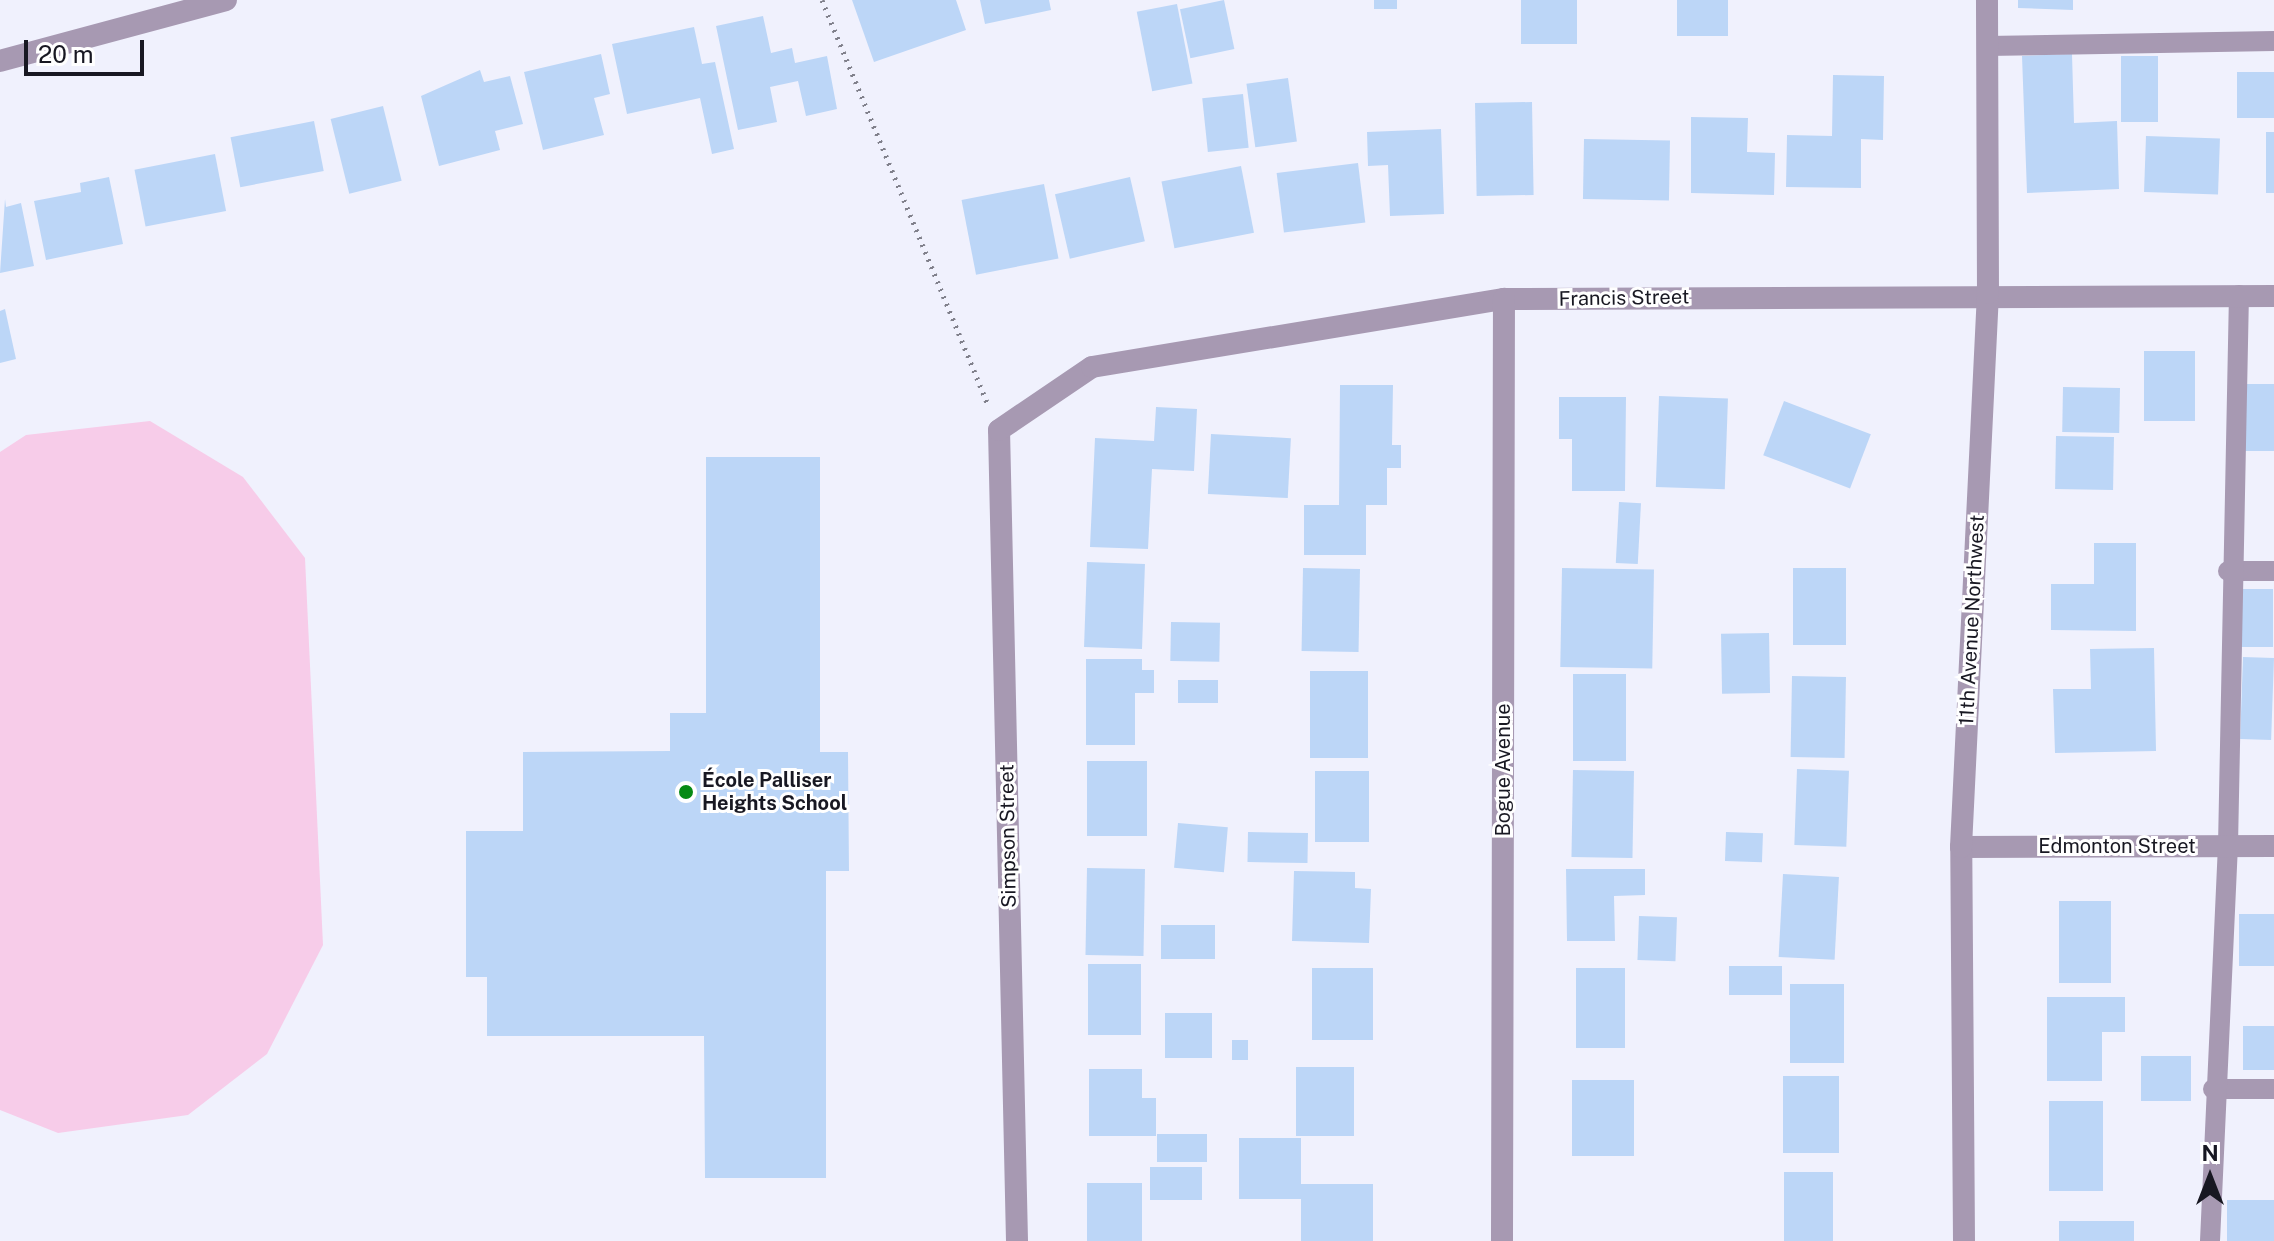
<!DOCTYPE html>
<html>
<head>
<meta charset="utf-8">
<style>
  body { margin:0 }
  #map { position:relative; width:2274px; height:1241px; overflow:hidden; background:#f0f1fd; font-family:"Public Sans",sans-serif }
  div>[style] { position:absolute }
  .green>* { inset:0; background:#f7cce9 }
  .building>* { inset:0; background:#bcd6f7; transform-origin:0 0 }
  .path>* { height:5px; margin-top:-2.5px; transform-origin:0; background:repeating-linear-gradient(90deg,#80808b 0 2px,transparent 0 8px) }
  .service>* { height:20px; margin:-10px; padding:0 10px; transform-origin:10px; border-radius:10px; background:#a799b2 }
  .minor>* { height:22px; margin:-11px; padding:0 11px; transform-origin:11px; border-radius:11px; background:#a799b2 }
  .tertiary>* { height:22px; margin:-11px; padding:0 11px; transform-origin:11px; border-radius:11px; background:#a799b2 }
  .dots>* { width:22px; height:22px; translate:-50% -50%; box-sizing:border-box; border:4px solid #fff; border-radius:50% }
  span { translate:-50% -50%; white-space:nowrap; text-align:center; line-height:1.15; -webkit-text-stroke:6px #fff; paint-order:stroke }
  .street-label { font-size:20px; color:#181822 }
  .poi-label { font-size:20px; color:#181822; font-weight:700 }
  .left { translate:0 -50%; text-align:left }
  .north { position:absolute; left:2170px; top:1137px; width:80px; height:80px; -webkit-text-stroke:6px #fff; paint-order:stroke; rotate:0deg; font-size:22px; font-weight:700; line-height:32px; text-align:center; color:#181822 }
  .north::after { content:''; display:block; margin:auto; width:28px; height:36px; background:#181822; clip-path:polygon(50% 0,100% 100%,50% 72%,0 100%) }
  .scale { position:absolute; left:24px; top:40px; width:120px; height:36px; box-sizing:border-box; border:4px solid #181822; border-top:0; padding-left:10px; font-size:24px; line-height:28px; white-space:nowrap; color:#181822; -webkit-text-stroke:6px #fff; paint-order:stroke }
</style>
</head>
<body>
<div id="map">
  <div class="green">
    <div style="clip-path:polygon(150px 421px,243px 477px,305px 558px,323px 945px,267px 1054px,188px 1115px,58px 1133px,0 1110px,0 452px,26px 435px)"></div>
  </div>
  <div class="building">
    <div style="clip-path:polygon(852px 0,956px 0,966px 30px,874px 62px)"></div>
    <div style="clip-path:polygon(980px 0,1049px 0,1051px 10px,985px 24px)"></div>
    <div style="left:1224px;top:0;width:50px;height:45px;rotate:78deg"></div>
    <div style="left:1374px;top:0;width:23px;height:9px"></div>
    <div style="left:1521px;top:0;width:56px;height:44px"></div>
    <div style="left:1677px;top:0;width:51px;height:36px"></div>
    <div style="clip-path:polygon(2018px 0,2073px 0,2073px 10px,2018px 8px)"></div>
    <div style="left:1177px;top:4px;width:81px;height:41px;rotate:79deg"></div>
    <div style="clip-path:polygon(763px 16px,771px 53px,792px 48px,795px 63px,827px 56px,837px 109px,806px 116px,798px 81px,770px 87px,777px 122px,738px 130px,716px 26px)"></div>
    <div style="clip-path:polygon(694px 27px,702px 64px,715px 62px,734px 149px,712px 154px,700px 98px,627px 114px,612px 44px)"></div>
    <div style="clip-path:polygon(601px 54px,610px 94px,594px 98px,604px 135px,543px 150px,524px 72px)"></div>
    <div style="clip-path:polygon(2072px 54px,2074px 123px,2117px 121px,2119px 189px,2027px 193px,2022px 56px)"></div>
    <div style="left:2121px;top:56px;width:37px;height:66px"></div>
    <div style="clip-path:polygon(480px 70px,484px 82px,510px 76px,523px 124px,495px 131px,500px 150px,439px 166px,421px 96px)"></div>
    <div style="left:2237px;top:72px;width:37px;height:46px"></div>
    <div style="clip-path:polygon(1833px 75px,1884px 76px,1883px 140px,1861px 139px,1861px 188px,1786px 187px,1787px 135px,1832px 136px)"></div>
    <div style="left:1288px;top:78px;width:64px;height:42px;rotate:82deg"></div>
    <div style="left:1243px;top:94px;width:54px;height:41px;rotate:84deg"></div>
    <div style="left:1532px;top:102px;width:93px;height:57px;rotate:89deg"></div>
    <div style="left:383px;top:106px;width:77px;height:54px;rotate:76deg"></div>
    <div style="clip-path:polygon(1691px 117px,1748px 118px,1747px 152px,1775px 153px,1774px 195px,1691px 193px)"></div>
    <div style="left:314px;top:121px;width:51px;height:85px;rotate:79deg"></div>
    <div style="clip-path:polygon(1441px 129px,1444px 214px,1390px 216px,1388px 165px,1368px 166px,1367px 132px)"></div>
    <div style="left:2266px;top:132px;width:8px;height:61px"></div>
    <div style="left:2146px;top:136px;width:74px;height:56px;rotate:2deg"></div>
    <div style="left:1584px;top:139px;width:86px;height:60px;rotate:1deg"></div>
    <div style="left:215px;top:154px;width:58px;height:82px;rotate:79deg"></div>
    <div style="left:1358px;top:163px;width:60px;height:82px;rotate:83deg"></div>
    <div style="left:1241px;top:166px;width:68px;height:81px;rotate:79deg"></div>
    <div style="clip-path:polygon(109px 177px,123px 244px,46px 260px,34px 201px,81px 192px,80px 183px)"></div>
    <div style="left:1130px;top:177px;width:66px;height:77px;rotate:77deg"></div>
    <div style="left:1044px;top:184px;width:76px;height:84px;rotate:79deg"></div>
    <div style="clip-path:polygon(5px 199px,6px 207px,21px 203px,34px 266px,0 273px)"></div>
    <div style="clip-path:polygon(5px 309px,16px 359px,0 363px,0 311px)"></div>
    <div style="left:2144px;top:351px;width:51px;height:70px"></div>
    <div style="left:2274px;top:384px;width:67px;height:32px;rotate:90deg"></div>
    <div style="clip-path:polygon(1340px 385px,1393px 385px,1392px 445px,1401px 445px,1401px 468px,1387px 468px,1387px 505px,1366px 505px,1366px 555px,1304px 555px,1304px 505px,1339px 505px)"></div>
    <div style="left:2063px;top:387px;width:57px;height:45px;rotate:1deg"></div>
    <div style="left:1659px;top:396px;width:69px;height:91px;rotate:2deg"></div>
    <div style="clip-path:polygon(1559px 397px,1626px 397px,1625px 491px,1572px 491px,1572px 439px,1559px 439px)"></div>
    <div style="left:1784px;top:401px;width:93px;height:58px;rotate:21deg"></div>
    <div style="clip-path:polygon(1156px 407px,1197px 409px,1194px 471px,1152px 469px,1148px 549px,1090px 547px,1095px 438px,1154px 441px)"></div>
    <div style="left:1211px;top:434px;width:80px;height:60px;rotate:3deg"></div>
    <div style="left:2056px;top:436px;width:58px;height:53px;rotate:1deg"></div>
    <div style="clip-path:polygon(706px 457px,820px 457px,820px 752px,848px 752px,849px 871px,826px 871px,826px 1178px,705px 1178px,704px 1036px,487px 1036px,487px 977px,466px 977px,466px 831px,523px 831px,523px 752px,670px 751px,670px 713px,706px 713px)"></div>
    <div style="left:1619px;top:502px;width:22px;height:61px;rotate:3deg"></div>
    <div style="clip-path:polygon(2094px 543px,2136px 543px,2136px 631px,2051px 630px,2051px 584px,2094px 584px)"></div>
    <div style="left:1087px;top:562px;width:58px;height:85px;rotate:2deg"></div>
    <div style="left:1303px;top:568px;width:57px;height:83px;rotate:1deg"></div>
    <div style="left:1562px;top:568px;width:92px;height:99px;rotate:1deg"></div>
    <div style="left:1846px;top:568px;width:77px;height:53px;rotate:90deg"></div>
    <div style="left:2235px;top:589px;width:38px;height:58px"></div>
    <div style="left:1171px;top:622px;width:49px;height:39px;rotate:1deg"></div>
    <div style="left:1769px;top:633px;width:60px;height:48px;rotate:89deg"></div>
    <div style="clip-path:polygon(2154px 648px,2156px 751px,2055px 753px,2053px 689px,2091px 689px,2090px 649px)"></div>
    <div style="left:2243px;top:657px;width:31px;height:82px;rotate:2deg"></div>
    <div style="clip-path:polygon(1086px 659px,1142px 659px,1142px 670px,1154px 670px,1154px 693px,1135px 693px,1135px 745px,1086px 745px)"></div>
    <div style="left:1310px;top:671px;width:58px;height:87px"></div>
    <div style="left:1573px;top:674px;width:53px;height:87px"></div>
    <div style="left:1792px;top:676px;width:54px;height:81px;rotate:1deg"></div>
    <div style="left:1218px;top:680px;width:23px;height:40px;rotate:90deg"></div>
    <div style="left:1087px;top:761px;width:60px;height:75px"></div>
    <div style="left:1797px;top:769px;width:52px;height:76px;rotate:2deg"></div>
    <div style="left:1573px;top:770px;width:61px;height:87px;rotate:1deg"></div>
    <div style="left:1369px;top:771px;width:71px;height:54px;rotate:90deg"></div>
    <div style="left:1178px;top:823px;width:50px;height:45px;rotate:5deg"></div>
    <div style="left:1248px;top:832px;width:60px;height:30px;rotate:1deg"></div>
    <div style="left:1726px;top:832px;width:37px;height:29px;rotate:2deg"></div>
    <div style="left:1087px;top:868px;width:58px;height:87px;rotate:1deg"></div>
    <div style="clip-path:polygon(1566px 869px,1645px 869px,1645px 895px,1614px 896px,1615px 941px,1567px 941px)"></div>
    <div style="clip-path:polygon(1294px 871px,1355px 872px,1355px 888px,1371px 889px,1369px 943px,1292px 941px)"></div>
    <div style="left:1783px;top:874px;width:56px;height:83px;rotate:3deg"></div>
    <div style="left:2059px;top:901px;width:52px;height:82px"></div>
    <div style="left:2239px;top:914px;width:35px;height:52px"></div>
    <div style="left:1639px;top:916px;width:38px;height:44px;rotate:2deg"></div>
    <div style="left:1161px;top:925px;width:54px;height:34px"></div>
    <div style="left:1088px;top:964px;width:53px;height:71px"></div>
    <div style="left:1729px;top:966px;width:53px;height:29px"></div>
    <div style="left:1312px;top:968px;width:61px;height:72px"></div>
    <div style="left:1576px;top:968px;width:49px;height:80px"></div>
    <div style="left:1790px;top:984px;width:54px;height:79px"></div>
    <div style="clip-path:polygon(2047px 997px,2125px 997px,2125px 1032px,2102px 1032px,2102px 1081px,2047px 1081px)"></div>
    <div style="left:1165px;top:1013px;width:47px;height:45px"></div>
    <div style="left:2243px;top:1026px;width:31px;height:44px"></div>
    <div style="left:1232px;top:1040px;width:16px;height:20px"></div>
    <div style="left:2141px;top:1056px;width:50px;height:45px"></div>
    <div style="left:1296px;top:1067px;width:58px;height:69px"></div>
    <div style="clip-path:polygon(1089px 1069px,1142px 1069px,1142px 1098px,1156px 1098px,1156px 1136px,1089px 1136px)"></div>
    <div style="left:1783px;top:1076px;width:56px;height:77px"></div>
    <div style="left:1572px;top:1080px;width:62px;height:76px"></div>
    <div style="left:2049px;top:1101px;width:54px;height:90px"></div>
    <div style="left:1157px;top:1134px;width:50px;height:28px"></div>
    <div style="clip-path:polygon(1239px 1138px,1301px 1138px,1301px 1184px,1373px 1184px,1373px 1241px,1301px 1241px,1301px 1199px,1239px 1199px)"></div>
    <div style="left:1150px;top:1167px;width:52px;height:33px"></div>
    <div style="left:1784px;top:1172px;width:49px;height:69px"></div>
    <div style="left:1087px;top:1183px;width:55px;height:58px"></div>
    <div style="left:2227px;top:1200px;width:47px;height:41px"></div>
    <div style="left:2059px;top:1221px;width:75px;height:20px"></div>
  </div>
  <div class="path">
    <div style="left:822px;top:0;width:435px;rotate:67.7deg"></div>
  </div>
  <div class="service">
    <div style="left:1987px;top:46px;width:287px;rotate:-1deg"></div>
    <div style="left:2228px;top:571px;width:46px"></div>
    <div style="left:2213px;top:1089px;width:61px"></div>
    <div style="left:2210px;top:1241px;width:395px;rotate:-87.4deg"></div>
    <div style="left:2228px;top:846px;width:551px;rotate:-88.86deg"></div>
  </div>
  <div class="minor">
    <div style="left:1961px;top:847px;width:313px;rotate:-0.2deg"></div>
    <div style="left:1017px;top:1241px;width:811px;rotate:-91.27deg"></div>
    <div style="left:999px;top:430px;width:112px;rotate:-34.1deg"></div>
    <div style="left:1092px;top:367px;width:418px;rotate:-9.4deg"></div>
    <div style="left:1504px;top:299px;width:770px;rotate:-0.22deg"></div>
    <div style="left:1502px;top:1241px;width:942px;rotate:-89.88deg"></div>
    <div style="left:1964px;top:1241px;width:394px;rotate:-90.4deg"></div>
    <div style="left:1961px;top:847px;width:555px;rotate:-87.21deg"></div>
    <div style="left:1988px;top:293px;width:293px;rotate:-90.2deg"></div>
  </div>
  <div class="tertiary">
    <div style="left:0;top:61px;width:234px;rotate:-15.1deg"></div>
  </div>
  <div class="dots">
    <div style="left:686px;top:792px;background:#068a15"></div>
  </div>
  <div class="street-label">
    <span style="left:1624px;top:298px;rotate:-1deg">Francis Street</span>
    <span style="left:1972px;top:620px;rotate:-87deg">11th Avenue Northwest</span>
    <span style="left:1503px;top:770px;rotate:-90deg">Bogue Avenue</span>
    <span style="left:1008px;top:836px;rotate:-91deg">Simpson Street</span>
    <span style="left:2117px;top:846px">Edmonton Street</span>
  </div>
  <div class="poi-label">
    <span class="left" style="left:702px;top:792px">École Palliser<br>Heights School</span>
  </div>
  <div class="north">N</div>
  <div class="scale">20 m</div>
</div>
</body>
</html>
